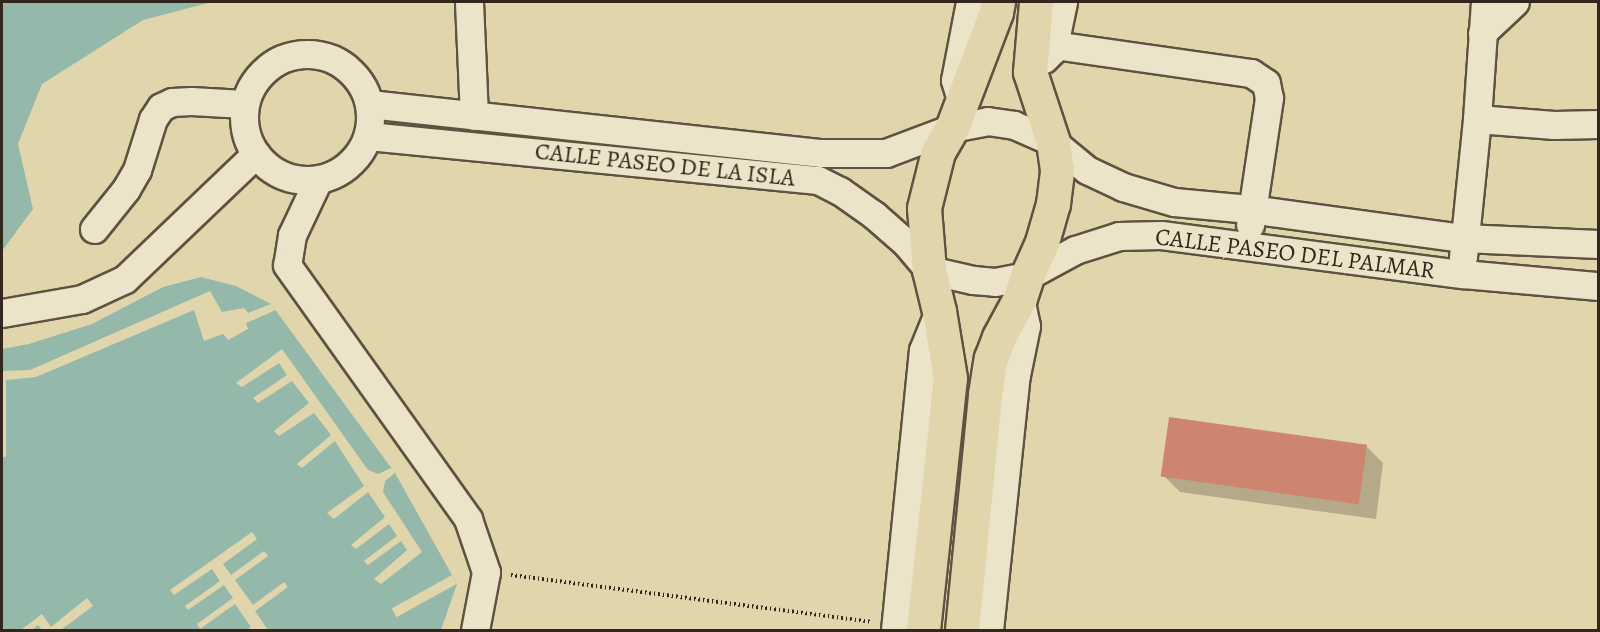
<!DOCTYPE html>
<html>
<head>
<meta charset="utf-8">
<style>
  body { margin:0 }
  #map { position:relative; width:1600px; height:632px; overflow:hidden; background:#e1d5ac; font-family:Alegreya,serif }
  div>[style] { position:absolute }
  .water>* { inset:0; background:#94b9ab }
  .pier>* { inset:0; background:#e1d5ac; transform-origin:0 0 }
  .shadow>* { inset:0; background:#0003 }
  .building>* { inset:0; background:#ce856f; transform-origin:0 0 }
  .path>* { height:4px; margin-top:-2px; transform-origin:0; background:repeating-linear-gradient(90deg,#33261d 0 1.5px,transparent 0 4.5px) }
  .roads { filter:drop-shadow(2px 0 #5e5241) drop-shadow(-2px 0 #5e5241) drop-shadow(0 2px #5e5241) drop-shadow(0 -2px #5e5241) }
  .minor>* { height:27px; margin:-13.5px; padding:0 13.5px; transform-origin:13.5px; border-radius:13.5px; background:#ece4c9 }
  .minor>.ring { margin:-13.5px; padding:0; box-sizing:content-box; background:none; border:27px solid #ece4c9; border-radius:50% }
  .major>* { height:33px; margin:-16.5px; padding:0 16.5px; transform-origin:16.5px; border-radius:16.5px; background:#e1d5ac }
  span { translate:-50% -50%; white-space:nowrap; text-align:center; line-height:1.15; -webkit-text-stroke:4.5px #ece4c9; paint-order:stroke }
  .street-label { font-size:24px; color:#33261d }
  .frame { position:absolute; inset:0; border:3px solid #33261d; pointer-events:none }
</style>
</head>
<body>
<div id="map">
  <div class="water">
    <div style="clip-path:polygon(2px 2px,212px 2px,143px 20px,42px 84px,18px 144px,33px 209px,2px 251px)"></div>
    <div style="clip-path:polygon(201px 277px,236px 286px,271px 304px,395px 473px,457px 584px,441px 630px,2px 630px,2px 349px,29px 344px,92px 324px,163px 287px)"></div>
  </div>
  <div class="pier">
    <div style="clip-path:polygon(210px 291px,222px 312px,244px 308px,248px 313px,271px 304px,276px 310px,246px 323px,248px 329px,228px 340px,223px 334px,204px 341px,194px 310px,36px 377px,6px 380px,6px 457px,2px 457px,2px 371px,30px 370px)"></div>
    <div style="clip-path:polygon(282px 349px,368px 470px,378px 474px,391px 468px,395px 473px,385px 481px,383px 492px,422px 552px,381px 584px,374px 579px,407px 550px,401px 541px,368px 565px,364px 561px,397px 536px,389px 524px,356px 549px,351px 545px,385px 517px,368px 492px,334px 519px,327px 513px,364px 486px,335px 441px,302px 468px,297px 464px,331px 435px,314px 413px,279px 436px,274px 431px,309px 403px,292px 381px,258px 403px,253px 398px,287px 375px,279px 363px,242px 387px,236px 383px)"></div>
    <div style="clip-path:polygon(252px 532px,257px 539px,223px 564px,231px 575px,264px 551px,268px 556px,235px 580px,253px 605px,284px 582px,288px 587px,255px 611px,268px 630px,247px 630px,251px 627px,235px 604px,200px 629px,197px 624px,233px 598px,224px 585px,188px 610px,185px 606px,220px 581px,212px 569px,174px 595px,170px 590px)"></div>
    <div style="left:452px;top:575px;width:10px;height:69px;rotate:61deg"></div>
    <div style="clip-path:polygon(87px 598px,93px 606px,61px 630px,42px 630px,38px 625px,32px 630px,21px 630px,42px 614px,51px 627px)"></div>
  </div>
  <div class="shadow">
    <div style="clip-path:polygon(1366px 446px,1383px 463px,1376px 519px,1180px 492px,1163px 475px)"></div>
  </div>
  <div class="building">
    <div style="left:1169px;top:417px;width:200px;height:60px;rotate:8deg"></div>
  </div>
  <div class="path">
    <div style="left:511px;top:575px;width:364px;rotate:7.4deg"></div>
  </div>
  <div class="roads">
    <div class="minor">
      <div style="left:469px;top:2px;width:114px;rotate:87.5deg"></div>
      <div style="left:1482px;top:33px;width:45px;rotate:-43.2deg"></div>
      <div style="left:1054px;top:45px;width:199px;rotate:8.1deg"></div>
      <div style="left:1251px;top:73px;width:18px;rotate:34deg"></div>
      <div style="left:1266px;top:83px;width:15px;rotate:79deg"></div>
      <div style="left:1269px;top:98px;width:128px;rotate:98.5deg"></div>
      <div class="ring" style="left:244px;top:54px;width:99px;height:99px"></div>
      <div style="left:1044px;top:59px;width:13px;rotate:-45deg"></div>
      <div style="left:1053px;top:50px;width:49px;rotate:-78.2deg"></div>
      <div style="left:962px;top:103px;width:24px;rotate:-107deg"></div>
      <div style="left:955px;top:80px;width:79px;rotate:-79.1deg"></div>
      <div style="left:369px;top:104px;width:455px;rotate:6.2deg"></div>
      <div style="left:821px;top:153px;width:65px"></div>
      <div style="left:886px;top:153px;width:71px;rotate:-20.7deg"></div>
      <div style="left:952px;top:128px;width:36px;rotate:-11deg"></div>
      <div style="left:987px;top:121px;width:27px;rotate:8deg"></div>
      <div style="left:1014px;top:125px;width:43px;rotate:23.6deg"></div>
      <div style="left:1053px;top:142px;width:44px;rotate:39.5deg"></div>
      <div style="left:1087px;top:170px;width:40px;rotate:25deg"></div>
      <div style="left:1123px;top:187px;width:53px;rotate:16.4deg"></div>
      <div style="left:1174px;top:202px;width:76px;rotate:5.3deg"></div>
      <div style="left:1250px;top:209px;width:215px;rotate:7.8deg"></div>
      <div style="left:1463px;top:238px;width:135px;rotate:2.5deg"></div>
      <div style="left:1477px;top:119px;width:77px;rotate:4.5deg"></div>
      <div style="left:1554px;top:125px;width:44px;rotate:-1.3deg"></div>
      <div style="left:368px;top:136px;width:452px;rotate:5.6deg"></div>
      <div style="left:818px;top:180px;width:25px;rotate:27deg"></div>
      <div style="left:840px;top:191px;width:42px;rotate:35.2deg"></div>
      <div style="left:874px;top:215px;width:43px;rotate:41.2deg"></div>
      <div style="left:906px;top:243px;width:35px;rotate:50deg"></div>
      <div style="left:929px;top:270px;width:45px;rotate:12.8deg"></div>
      <div style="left:973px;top:280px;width:22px;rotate:5deg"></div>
      <div style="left:995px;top:282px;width:33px;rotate:-11deg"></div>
      <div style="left:1027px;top:276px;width:55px;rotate:-28.4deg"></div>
      <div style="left:1075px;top:250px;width:46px;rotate:-17.7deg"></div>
      <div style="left:1119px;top:236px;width:42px;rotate:-1.4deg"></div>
      <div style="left:1161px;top:235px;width:305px;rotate:7.4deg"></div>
      <div style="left:1463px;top:274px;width:136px;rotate:5.1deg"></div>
      <div style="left:318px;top:180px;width:61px;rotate:115.3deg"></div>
      <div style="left:292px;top:235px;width:30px;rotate:99deg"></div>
      <div style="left:287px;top:265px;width:312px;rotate:54.5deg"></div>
      <div style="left:468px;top:519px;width:56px;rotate:71.2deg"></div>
      <div style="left:486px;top:572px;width:59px;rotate:100.7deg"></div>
      <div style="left:94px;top:229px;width:51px;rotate:-51.3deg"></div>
      <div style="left:126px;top:189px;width:22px;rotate:-60deg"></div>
      <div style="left:137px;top:170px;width:53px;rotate:-72.6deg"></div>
      <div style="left:153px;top:119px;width:14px;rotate:-56deg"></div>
      <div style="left:161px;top:107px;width:12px;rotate:-24deg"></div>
      <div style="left:172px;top:102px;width:19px;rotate:-3deg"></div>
      <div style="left:191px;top:101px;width:53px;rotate:3.2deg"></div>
      <div style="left:1463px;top:257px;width:139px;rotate:-84.2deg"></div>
      <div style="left:1477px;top:119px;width:117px;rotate:-86.1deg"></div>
      <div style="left:2px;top:313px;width:81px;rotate:-9.9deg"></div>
      <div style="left:82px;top:299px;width:47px;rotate:-24.9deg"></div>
      <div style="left:125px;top:279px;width:181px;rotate:-43.7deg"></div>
      <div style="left:895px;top:630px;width:281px;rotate:-84.3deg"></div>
      <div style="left:923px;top:350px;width:42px;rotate:-67.7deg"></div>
      <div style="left:989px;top:630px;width:256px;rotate:-84deg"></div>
      <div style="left:1016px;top:375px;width:50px;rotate:-78.5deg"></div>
      <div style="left:1026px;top:326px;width:29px;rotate:-102deg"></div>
    </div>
    <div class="major">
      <div style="left:923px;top:630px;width:253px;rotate:-83.9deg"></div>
      <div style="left:950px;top:378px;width:68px;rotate:-99.3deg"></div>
      <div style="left:939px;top:311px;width:42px;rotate:-103.7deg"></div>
      <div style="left:929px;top:270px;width:62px;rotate:-94.6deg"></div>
      <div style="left:924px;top:208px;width:58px;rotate:-76deg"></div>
      <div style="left:938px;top:152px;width:28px;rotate:-60deg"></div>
      <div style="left:952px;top:128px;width:124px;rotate:-69.2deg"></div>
      <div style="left:996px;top:12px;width:10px;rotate:-79deg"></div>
      <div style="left:962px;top:630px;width:237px;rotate:-84.4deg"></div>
      <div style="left:985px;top:394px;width:36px;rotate:-81deg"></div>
      <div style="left:991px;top:358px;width:22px;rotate:-69deg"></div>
      <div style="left:999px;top:337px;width:44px;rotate:-61.7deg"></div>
      <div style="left:1020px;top:298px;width:23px;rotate:-72deg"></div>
      <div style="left:1027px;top:276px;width:37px;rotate:-66deg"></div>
      <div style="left:1042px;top:242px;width:40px;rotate:-74deg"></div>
      <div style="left:1053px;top:204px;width:34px;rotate:-83deg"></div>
      <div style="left:1057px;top:170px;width:28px;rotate:-98deg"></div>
      <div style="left:1053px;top:142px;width:74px;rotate:-108.2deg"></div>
      <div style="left:1030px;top:72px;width:70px;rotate:-85.1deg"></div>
    </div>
  </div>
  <div class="street-label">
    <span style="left:665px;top:165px;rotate:6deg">CALLE PASEO DE LA ISLA</span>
    <span style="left:1295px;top:254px;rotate:7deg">CALLE PASEO DEL PALMAR</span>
  </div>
  <div class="frame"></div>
</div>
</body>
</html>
